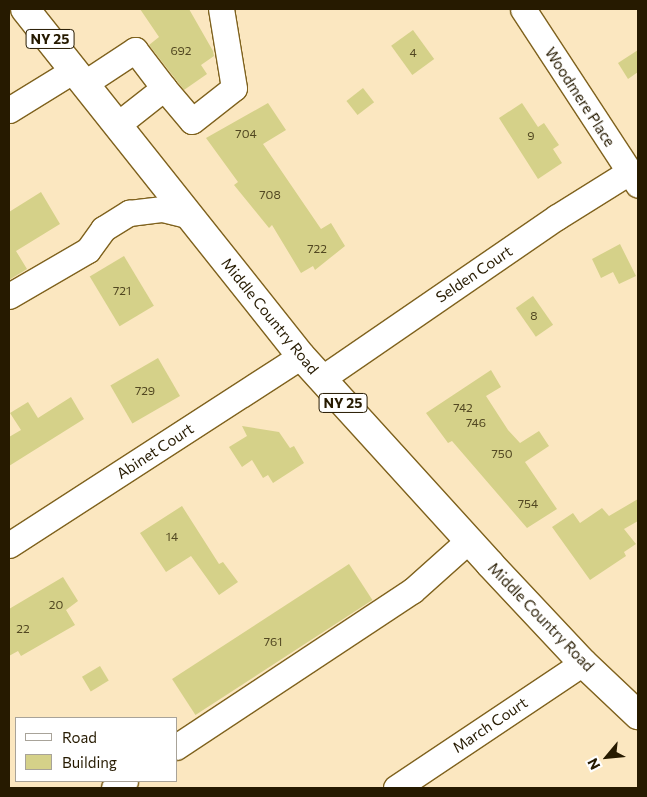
<!DOCTYPE html>
<html>
<head>
<meta charset="utf-8">
<style>
  body { margin:0 }
  #map { position:relative; width:647px; height:797px; overflow:hidden; background:#fbe7c0; font-family:Commissioner,sans-serif }
  div>[style] { position:absolute }
  .building>* { inset:0; background:#d5d189; transform-origin:0 0 }
  .roads { filter:drop-shadow(1px 0 #7f621e) drop-shadow(-1px 0 #7f621e) drop-shadow(0 1px #7f621e) drop-shadow(0 -1px #7f621e) }
  .minor>* { height:25px; margin:-12.5px; padding:0 12.5px; transform-origin:12.5px; border-radius:12.5px; background:#fff }
  .major>* { height:28px; margin:-14px; padding:0 14px; transform-origin:14px; border-radius:14px; background:#fff }
  span { translate:-50% -50%; white-space:nowrap; text-align:center; line-height:1.15; -webkit-text-stroke:4px #fff; paint-order:stroke }
  .number-label { font-size:12px; color:#524822 }
  .number-label span { -webkit-text-stroke-width:0 }
  .shield-label span { padding:1px 4px; background:#fff; border:1px solid; border-radius:4px; -webkit-text-stroke-width:0 }
  .shield-label { font-size:14px; color:#261a00; font-weight:700 }
  .street-label { font-size:15px; color:#261a00 }
  .frame { position:absolute; inset:0; border:10px solid #261a00; pointer-events:none }
  .legend { position:absolute; left:15px; top:717px; width:162px; height:65px; box-sizing:border-box; background:#fff; border:1px solid #a8a399; margin:0; padding:6px 9px; list-style:none; font-size:15px; color:#261a00 }
  .legend li { display:flex; align-items:center; gap:10px; height:25px }
  .legend b { width:25px; border:1px solid #a8a399 }
  .north { position:absolute; left:582px; top:732px; width:50px; height:50px; -webkit-text-stroke:4px #fff; paint-order:stroke; rotate:242deg; font-size:14px; font-weight:700; line-height:20px; text-align:center; color:#261a00 }
  .north::after { content:''; display:block; margin:auto; width:18px; height:22px; background:#261a00; clip-path:polygon(50% 0,100% 100%,50% 72%,0 100%) }
</style>
</head>
<body>
<div id="map">
  <div class="building">
    <div style="clip-path:polygon(140px 9px,189px 9px,213px 51px,214px 56px,201px 65px,207px 74px,184px 90px,149px 45px,159px 37px)"></div>
    <div style="left:413px;top:30px;width:36px;height:27px;rotate:54deg"></div>
    <div style="clip-path:polygon(638px 50px,638px 72px,628px 79px,618px 63px)"></div>
    <div style="left:363px;top:88px;width:18px;height:21px;rotate:52deg"></div>
    <div style="clip-path:polygon(268px 103px,286px 130px,263px 144px,321px 229px,331px 223px,345px 246px,315px 270px,313px 266px,301px 273px,272px 225px,269px 228px,234px 185px,238px 182px,206px 138px)"></div>
    <div style="clip-path:polygon(522px 103px,538px 127px,544px 123px,559px 145px,553px 149px,562px 163px,538px 179px,499px 118px)"></div>
    <div style="clip-path:polygon(41px 192px,60px 224px,16px 251px,27px 269px,9px 280px,9px 212px)"></div>
    <div style="clip-path:polygon(620px 244px,636px 276px,619px 284px,613px 272px,601px 278px,592px 259px)"></div>
    <div style="left:124px;top:256px;width:58px;height:40px;rotate:59deg"></div>
    <div style="left:533px;top:296px;width:35px;height:21px;rotate:55deg"></div>
    <div style="left:158px;top:358px;width:44px;height:55px;rotate:60deg"></div>
    <div style="clip-path:polygon(491px 370px,501px 387px,486px 396px,508px 430px,520px 443px,539px 431px,549px 446px,525px 462px,557px 509px,527px 528px,452px 441px,448px 443px,426px 413px)"></div>
    <div style="clip-path:polygon(71px 397px,84px 419px,9px 466px,9px 437px,21px 430px,10px 413px,28px 402px,38px 418px)"></div>
    <div style="clip-path:polygon(242px 426px,279px 432px,290px 448px,294px 446px,304px 463px,273px 483px,268px 475px,263px 478px,252px 460px,242px 467px,229px 447px,247px 436px)"></div>
    <div style="clip-path:polygon(638px 499px,638px 521px,624px 529px,636px 544px,624px 552px,626px 556px,590px 580px,552px 527px,573px 513px,580px 523px,602px 508px,609px 516px)"></div>
    <div style="clip-path:polygon(182px 506px,219px 564px,223px 562px,238px 582px,219px 595px,191px 556px,166px 572px,140px 533px)"></div>
    <div style="left:349px;top:564px;width:43px;height:211px;rotate:57deg"></div>
    <div style="clip-path:polygon(63px 577px,78px 601px,66px 610px,75px 625px,21px 656px,18px 651px,9px 656px,9px 609px)"></div>
    <div style="left:100px;top:666px;width:17px;height:21px;rotate:59deg"></div>
  </div>
  <div class="roads">
    <div class="minor">
      <div style="left:523px;top:9px;width:210px;rotate:56.8deg"></div>
      <div style="left:85px;top:83px;width:60px;rotate:-33.4deg"></div>
      <div style="left:135px;top:50px;width:48px;rotate:52.7deg"></div>
      <div style="left:164px;top:88px;width:60px;rotate:141.8deg"></div>
      <div style="left:164px;top:88px;width:43px;rotate:49.7deg"></div>
      <div style="left:192px;top:121px;width:53px;rotate:-38.2deg"></div>
      <div style="left:234px;top:88px;width:80px;rotate:-99.3deg"></div>
      <div style="left:9px;top:110px;width:76px;rotate:-31.6deg"></div>
      <div style="left:9px;top:296px;width:91px;rotate:-30.2deg"></div>
      <div style="left:88px;top:250px;width:26px;rotate:-54deg"></div>
      <div style="left:103px;top:229px;width:31px;rotate:-32deg"></div>
      <div style="left:129px;top:213px;width:34px;rotate:-7deg"></div>
      <div style="left:163px;top:209px;width:25px;rotate:14deg"></div>
      <div style="left:321px;top:379px;width:286px;rotate:-34.5deg"></div>
      <div style="left:557px;top:217px;width:85px;rotate:-32deg"></div>
      <div style="left:9px;top:545px;width:348px;rotate:-32.9deg"></div>
      <div style="left:176px;top:747px;width:283px;rotate:-33.5deg"></div>
      <div style="left:412px;top:591px;width:75px;rotate:-41.8deg"></div>
      <div style="left:114px;top:788px;width:13px;rotate:-32deg"></div>
      <div style="left:396px;top:788px;width:225px;rotate:-33.8deg"></div>
    </div>
    <div class="major">
      <div style="left:25px;top:9px;width:443px;rotate:51.5deg"></div>
      <div style="left:301px;top:356px;width:281px;rotate:47.7deg"></div>
      <div style="left:490px;top:564px;width:136px;rotate:46.8deg"></div>
      <div style="left:583px;top:663px;width:76px;rotate:43.4deg"></div>
    </div>
  </div>
  <div class="number-label">
    <span style="left:181px;top:51px">692</span>
    <span style="left:413px;top:53px">4</span>
    <span style="left:246px;top:134px">704</span>
    <span style="left:531px;top:136px">9</span>
    <span style="left:270px;top:195px">708</span>
    <span style="left:317px;top:249px">722</span>
    <span style="left:122px;top:291px">721</span>
    <span style="left:534px;top:316px">8</span>
    <span style="left:145px;top:391px">729</span>
    <span style="left:463px;top:408px">742</span>
    <span style="left:476px;top:423px">746</span>
    <span style="left:502px;top:454px">750</span>
    <span style="left:528px;top:504px">754</span>
    <span style="left:172px;top:537px">14</span>
    <span style="left:56px;top:605px">20</span>
    <span style="left:23px;top:629px">22</span>
    <span style="left:273px;top:642px">761</span>
  </div>
  <div class="shield-label">
    <span style="left:50px;top:39px">NY 25</span>
    <span style="left:343px;top:403px">NY 25</span>
  </div>
  <div class="street-label">
    <span style="left:580px;top:97px;rotate:57deg">Woodmere Place</span>
    <span style="left:474px;top:274px;rotate:-34deg">Selden Court</span>
    <span style="left:270px;top:316px;rotate:51deg">Middle Country Road</span>
    <span style="left:155px;top:451px;rotate:-33deg">Abinet Court</span>
    <span style="left:541px;top:617px;rotate:46deg">Middle Country Road</span>
    <span style="left:490px;top:725px;rotate:-34deg">March Court</span>
  </div>
  <div class="frame"></div>
  <ul class="legend">
  <li><b style="height:6px;background:#fff"></b>Road</li>
  <li><b style="height:14px;background:#d5d189"></b>Building</li>
  </ul>
  <div class="north">N</div>
</div>
</body>
</html>
